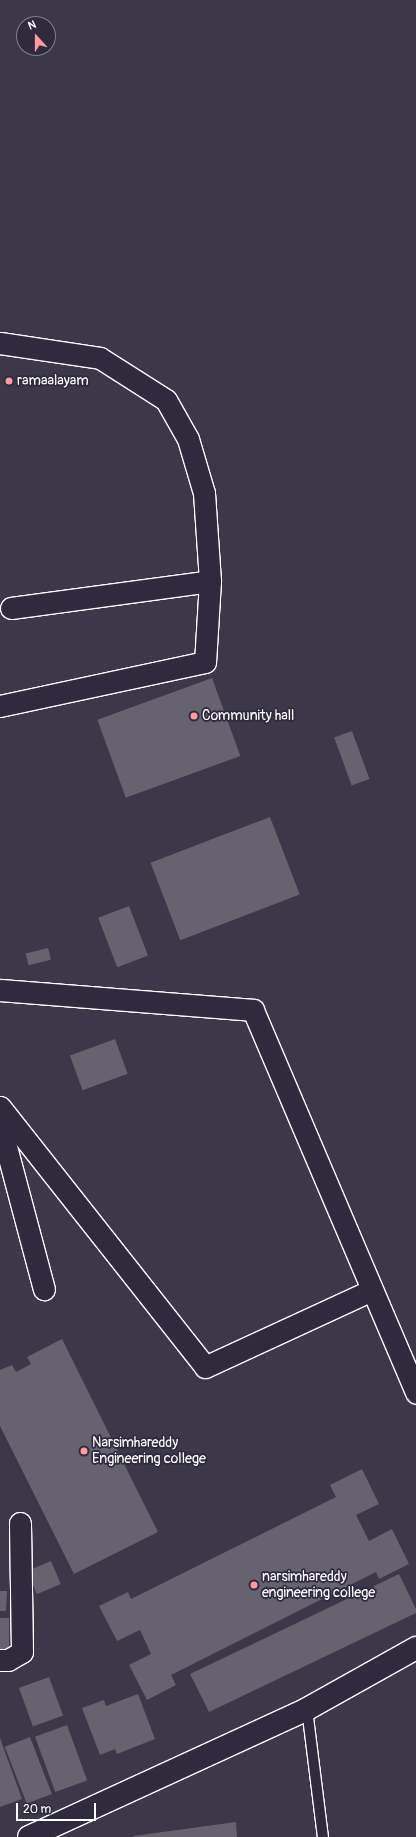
<!DOCTYPE html>
<html>
<head>
<meta charset="utf-8">
<style>
  body { margin:0 }
  #map { position:relative; width:416px; height:1837px; overflow:hidden; background:#3c3749; font-family:Pangolin,sans-serif }
  div>[style] { position:absolute }
  .building>* { inset:0; background:#666270; transform-origin:0 0 }
  .roads { filter:drop-shadow(1px 0 #fff) drop-shadow(-1px 0 #fff) drop-shadow(0 1px #fff) drop-shadow(0 -1px #fff) }
  .lane>* { height:10px; margin:-5px; padding:0 5px; transform-origin:5px; border-radius:5px; background:#2f2a3d }
  .street>* { height:21px; margin:-10.5px; padding:0 10.5px; transform-origin:10.5px; border-radius:10.5px; background:#2f2a3d }
  .secondary>* { height:22px; margin:-11px; padding:0 11px; transform-origin:11px; border-radius:11px; background:#2f2a3d }
  .dots>* { width:11px; height:11px; translate:-50% -50%; box-sizing:border-box; border:2px solid #2f2a3d; border-radius:50% }
  span { translate:-50% -50%; white-space:nowrap; text-align:center; line-height:1.15; -webkit-text-stroke:3.5px #2f2a3d; paint-order:stroke }
  .poi-label { font-size:14px; color:#fff }
  .left { translate:0 -50%; text-align:left }
  .north { position:absolute; left:16px; top:16px; width:40px; height:40px; box-sizing:border-box; background:#2f2a3d; border:1px solid #827f8b; border-radius:50%; rotate:339deg; font-size:11px; font-weight:700; line-height:16px; text-align:center; color:#fff }
  .north::after { content:''; display:block; margin:auto; width:14px; height:18px; background:#ff9aa2; clip-path:polygon(50% 0,100% 100%,50% 72%,0 100%) }
  .scale { position:absolute; left:16px; top:1803px; width:80px; height:18px; box-sizing:border-box; border:2px solid #fff; border-top:0; padding-left:5px; font-size:12px; line-height:14px; white-space:nowrap; color:#fff; -webkit-text-stroke:3px #2f2a3d; paint-order:stroke }
</style>
</head>
<body>
<div id="map">
  <div class="building">
    <div style="left:212px;top:678px;width:83px;height:122px;rotate:70deg"></div>
    <div style="left:352px;top:731px;width:51px;height:19px;rotate:70deg"></div>
    <div style="left:270px;top:817px;width:83px;height:128px;rotate:69deg"></div>
    <div style="left:129px;top:906px;width:53px;height:33px;rotate:69deg"></div>
    <div style="left:48px;top:948px;width:12px;height:23px;rotate:76deg"></div>
    <div style="left:115px;top:1039px;width:37px;height:48px;rotate:70deg"></div>
    <div style="clip-path:polygon(62px 1339px,158px 1532px,74px 1574px,0 1426px,0 1370px,12px 1365px,16px 1372px,31px 1364px,27px 1357px)"></div>
    <div style="clip-path:polygon(362px 1469px,379px 1504px,356px 1515px,369px 1541px,392px 1529px,409px 1564px,379px 1579px,376px 1572px,171px 1675px,176px 1685px,147px 1700px,129px 1665px,151px 1654px,140px 1630px,117px 1641px,99px 1606px,128px 1592px,131px 1599px,336px 1497px,330px 1485px)"></div>
    <div style="left:51px;top:1561px;width:25px;height:26px;rotate:67deg"></div>
    <div style="clip-path:polygon(399px 1574px,416px 1609px,416px 1613px,209px 1712px,190px 1674px)"></div>
    <div style="clip-path:polygon(0 1591px,7px 1591px,6px 1611px,0 1611px)"></div>
    <div style="left:0;top:1618px;width:9px;height:37px"></div>
    <div style="left:49px;top:1677px;width:41px;height:32px;rotate:70deg"></div>
    <div style="clip-path:polygon(138px 1694px,155px 1739px,117px 1754px,115px 1749px,100px 1755px,82px 1708px,104px 1700px,106px 1706px)"></div>
    <div style="left:67px;top:1725px;width:59px;height:34px;rotate:70deg"></div>
    <div style="left:30px;top:1737px;width:61px;height:27px;rotate:69deg"></div>
    <div style="clip-path:polygon(0 1738px,22px 1799px,0 1807px)"></div>
    <div style="clip-path:polygon(236px 1822px,237px 1837px,133px 1837px,133px 1836px)"></div>
  </div>
  <div class="roads">
    <div class="lane">
      <div style="left:307px;top:1709px;width:129px;rotate:82.9deg"></div>
    </div>
    <div class="street">
      <div style="left:0;top:343px;width:101px;rotate:8.5deg"></div>
      <div style="left:100px;top:358px;width:78px;rotate:32.5deg"></div>
      <div style="left:166px;top:400px;width:45px;rotate:60.6deg"></div>
      <div style="left:188px;top:439px;width:56px;rotate:73.5deg"></div>
      <div style="left:204px;top:493px;width:88px;rotate:86.1deg"></div>
      <div style="left:210px;top:581px;width:81px;rotate:93.5deg"></div>
      <div style="left:205px;top:662px;width:210px;rotate:167.9deg"></div>
      <div style="left:11px;top:608px;width:201px;rotate:-7.7deg"></div>
      <div style="left:0;top:990px;width:254px;rotate:4.5deg"></div>
      <div style="left:253px;top:1010px;width:416px;rotate:66.9deg"></div>
      <div style="left:0;top:1107px;width:331px;rotate:51.7deg"></div>
      <div style="left:205px;top:1367px;width:184px;rotate:-24.8deg"></div>
      <div style="left:0;top:1124px;width:171px;rotate:75.1deg"></div>
      <div style="left:0;top:1660px;width:8px"></div>
      <div style="left:8px;top:1660px;width:16px;rotate:-30deg"></div>
      <div style="left:22px;top:1652px;width:129px;rotate:-90.9deg"></div>
    </div>
    <div class="secondary">
      <div style="left:29px;top:1837px;width:306px;rotate:-24.7deg"></div>
      <div style="left:307px;top:1709px;width:125px;rotate:-29.2deg"></div>
    </div>
  </div>
  <div class="dots">
    <div style="left:9px;top:381px;background:#ff9aa2"></div>
    <div style="left:194px;top:716px;background:#ff9aa2"></div>
    <div style="left:84px;top:1451px;background:#ff9aa2"></div>
    <div style="left:254px;top:1585px;background:#ff9aa2"></div>
  </div>
  <div class="poi-label">
    <span class="left" style="left:17px;top:381px">ramaalayam</span>
    <span class="left" style="left:202px;top:716px">Community hall</span>
    <span class="left" style="left:92px;top:1451px">Narsimhareddy<br>Engineering college</span>
    <span class="left" style="left:262px;top:1585px">narsimhareddy<br>engineering college</span>
  </div>
  <div class="north">N</div>
  <div class="scale">20 m</div>
</div>
</body>
</html>
